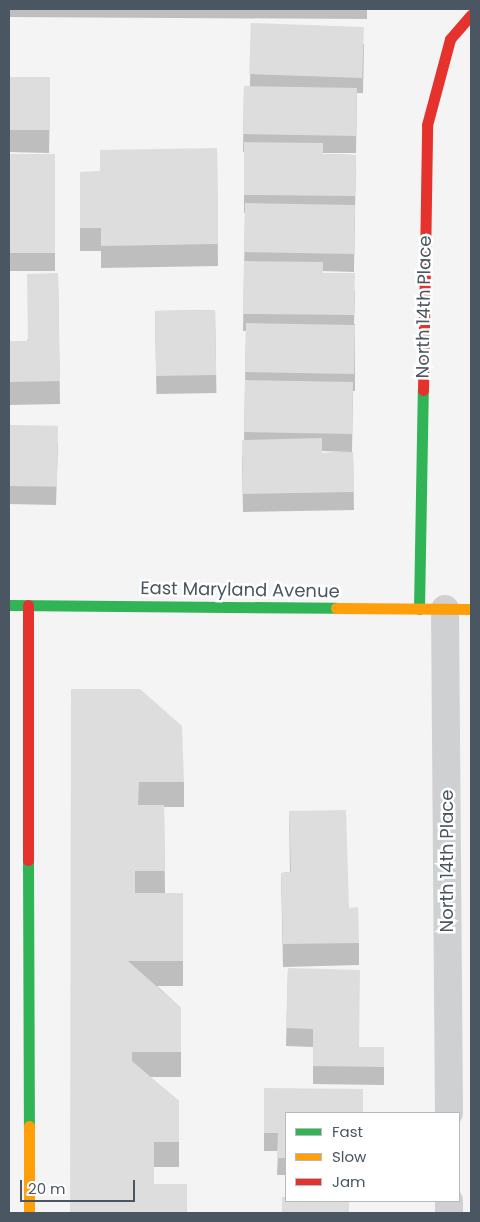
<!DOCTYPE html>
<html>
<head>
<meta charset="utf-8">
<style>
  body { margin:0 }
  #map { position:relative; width:480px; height:1222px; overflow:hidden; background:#f4f4f4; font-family:Poppins,sans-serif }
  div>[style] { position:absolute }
  .street>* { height:28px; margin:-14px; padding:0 14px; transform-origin:14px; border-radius:14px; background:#ced0d2 }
  .fast>* { height:11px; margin:-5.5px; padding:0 5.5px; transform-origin:5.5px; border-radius:5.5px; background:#30b455 }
  .slow>* { height:11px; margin:-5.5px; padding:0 5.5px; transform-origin:5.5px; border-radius:5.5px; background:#ff9f0a }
  .jam>* { height:11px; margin:-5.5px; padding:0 5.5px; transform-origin:5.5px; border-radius:5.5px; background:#e5322d }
  .wall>* { inset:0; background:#bebebf; transform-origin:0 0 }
  .building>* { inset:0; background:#ddddde; transform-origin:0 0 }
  span { translate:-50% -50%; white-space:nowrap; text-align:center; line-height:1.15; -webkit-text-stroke:5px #fff; paint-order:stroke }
  .street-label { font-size:18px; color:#4a5661 }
  .frame { position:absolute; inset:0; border:10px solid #4a5661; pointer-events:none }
  .legend { position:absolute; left:285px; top:1112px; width:175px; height:90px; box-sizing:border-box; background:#fff; border:1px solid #b7bbc0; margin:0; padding:6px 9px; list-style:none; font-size:15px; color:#4a5661 }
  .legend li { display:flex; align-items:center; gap:10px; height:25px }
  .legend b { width:25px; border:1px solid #b7bbc0 }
  .scale { position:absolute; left:20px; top:1180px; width:115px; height:22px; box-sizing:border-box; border:2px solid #4a5661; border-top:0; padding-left:6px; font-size:15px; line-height:18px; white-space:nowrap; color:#4a5661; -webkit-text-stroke:4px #fff; paint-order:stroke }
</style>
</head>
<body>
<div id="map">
  <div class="street">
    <div style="left:445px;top:609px;width:504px;rotate:89.55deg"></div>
    <div style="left:449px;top:1201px;width:12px;rotate:90deg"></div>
  </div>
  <div class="fast">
    <div style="left:10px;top:605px;width:326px;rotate:0.5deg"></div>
    <div style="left:419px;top:609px;width:219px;rotate:-89deg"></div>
    <div style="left:28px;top:860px;width:266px;rotate:89.8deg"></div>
  </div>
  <div class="slow">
    <div style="left:336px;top:608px;width:135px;rotate:0.4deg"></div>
    <div style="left:29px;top:1126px;width:87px;rotate:90deg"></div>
  </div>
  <div class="jam">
    <div style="left:423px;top:390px;width:265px;rotate:-89.1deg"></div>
    <div style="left:427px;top:125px;width:89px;rotate:-75deg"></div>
    <div style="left:450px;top:39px;width:32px;rotate:-49deg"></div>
    <div style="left:28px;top:605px;width:255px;rotate:90deg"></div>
  </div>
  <div class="wall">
    <div style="clip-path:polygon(9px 9px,367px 9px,367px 19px,9px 17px)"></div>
    <div style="clip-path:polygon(251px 23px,364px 44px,363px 93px,357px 93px,356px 153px,323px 153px,323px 154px,356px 155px,354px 272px,323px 271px,323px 273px,355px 291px,354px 324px,355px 324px,355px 391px,353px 391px,352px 452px,322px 451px,322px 453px,353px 452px,354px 510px,243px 512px,242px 458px,244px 440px,246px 331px,243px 331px,245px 213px,244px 213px,244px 152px,243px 152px,244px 86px,250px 86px)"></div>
    <div style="clip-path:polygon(9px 77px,50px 100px,49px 153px,9px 152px)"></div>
    <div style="clip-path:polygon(217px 148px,218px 266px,101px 268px,101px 251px,80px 251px,80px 194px,100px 171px)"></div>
    <div style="left:9px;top:154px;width:46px;height:117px"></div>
    <div style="clip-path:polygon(58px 273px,60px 404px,9px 405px,9px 341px,27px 341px)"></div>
    <div style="left:215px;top:310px;width:83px;height:60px;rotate:89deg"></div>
    <div style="clip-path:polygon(9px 425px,58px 443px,56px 505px,9px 504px)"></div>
    <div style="clip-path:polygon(140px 689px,184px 782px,184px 807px,164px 807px,165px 893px,183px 893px,183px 986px,157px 986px,181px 1008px,181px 1077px,150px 1077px,179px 1101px,179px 1167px,154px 1167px,70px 1213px)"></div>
    <div style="clip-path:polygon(289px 811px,349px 908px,359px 943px,359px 965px,283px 967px,281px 873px,290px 872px)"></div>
    <div style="clip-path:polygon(288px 968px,359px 1047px,384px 1047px,384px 1085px,313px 1084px,313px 1047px,286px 1046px)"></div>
    <div style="clip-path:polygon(264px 1088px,286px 1113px,286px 1175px,277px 1175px,278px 1151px,264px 1151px)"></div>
  </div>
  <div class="building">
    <div style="left:251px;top:23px;width:113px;height:51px;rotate:2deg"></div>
    <div style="left:9px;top:77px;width:41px;height:53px"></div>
    <div style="left:244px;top:86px;width:113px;height:48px;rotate:1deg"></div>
    <div style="clip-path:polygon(244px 142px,323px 143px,323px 154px,356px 155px,355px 196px,244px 195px)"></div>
    <div style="clip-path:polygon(217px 148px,218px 244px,101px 246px,101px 228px,80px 228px,80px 172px,100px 171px,100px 150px)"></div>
    <div style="left:9px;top:154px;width:46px;height:99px"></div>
    <div style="left:245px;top:203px;width:110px;height:49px;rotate:1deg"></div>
    <div style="clip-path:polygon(244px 261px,323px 262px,323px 273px,355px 273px,354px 315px,243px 314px)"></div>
    <div style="clip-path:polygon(58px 273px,60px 381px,9px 382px,9px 341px,28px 341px,27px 274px)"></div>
    <div style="left:215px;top:310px;width:65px;height:60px;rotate:89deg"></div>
    <div style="left:246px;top:323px;width:109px;height:49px;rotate:1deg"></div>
    <div style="left:245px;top:380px;width:108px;height:52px;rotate:1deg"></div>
    <div style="left:9px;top:425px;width:49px;height:61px;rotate:1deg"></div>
    <div style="clip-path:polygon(322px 438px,322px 453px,353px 452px,354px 492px,243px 494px,242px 440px)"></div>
    <div style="clip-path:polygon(71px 689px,140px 689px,182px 726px,184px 782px,139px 782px,138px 805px,164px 805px,165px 871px,135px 871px,135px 893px,183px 893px,183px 961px,128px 961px,181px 1008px,181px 1052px,132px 1052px,132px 1061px,179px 1101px,179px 1142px,154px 1142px,154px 1184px,187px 1184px,187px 1213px,70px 1213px)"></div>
    <div style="clip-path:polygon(346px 810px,349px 908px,358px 907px,359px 943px,283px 944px,281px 873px,291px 872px,289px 811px)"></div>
    <div style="clip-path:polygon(288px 968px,360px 970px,359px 1047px,384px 1047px,384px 1067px,313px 1066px,313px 1029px,286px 1028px)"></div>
    <div style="clip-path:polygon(264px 1088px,363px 1089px,363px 1113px,286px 1113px,286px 1158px,277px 1158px,278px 1133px,264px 1133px)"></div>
    <div style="clip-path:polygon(282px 1197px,286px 1197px,286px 1201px,349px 1201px,349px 1213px,282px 1213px)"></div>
  </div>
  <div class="street-label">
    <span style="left:424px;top:307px;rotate:-89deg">North 14th Place</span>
    <span style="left:240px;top:590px;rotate:1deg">East Maryland Avenue</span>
    <span style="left:447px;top:861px;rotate:-90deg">North 14th Place</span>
  </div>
  <div class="frame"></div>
  <ul class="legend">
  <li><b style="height:6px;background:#30b455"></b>Fast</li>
  <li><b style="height:6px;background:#ff9f0a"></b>Slow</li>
  <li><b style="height:6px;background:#e5322d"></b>Jam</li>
  </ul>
  <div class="scale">20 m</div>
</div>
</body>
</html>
